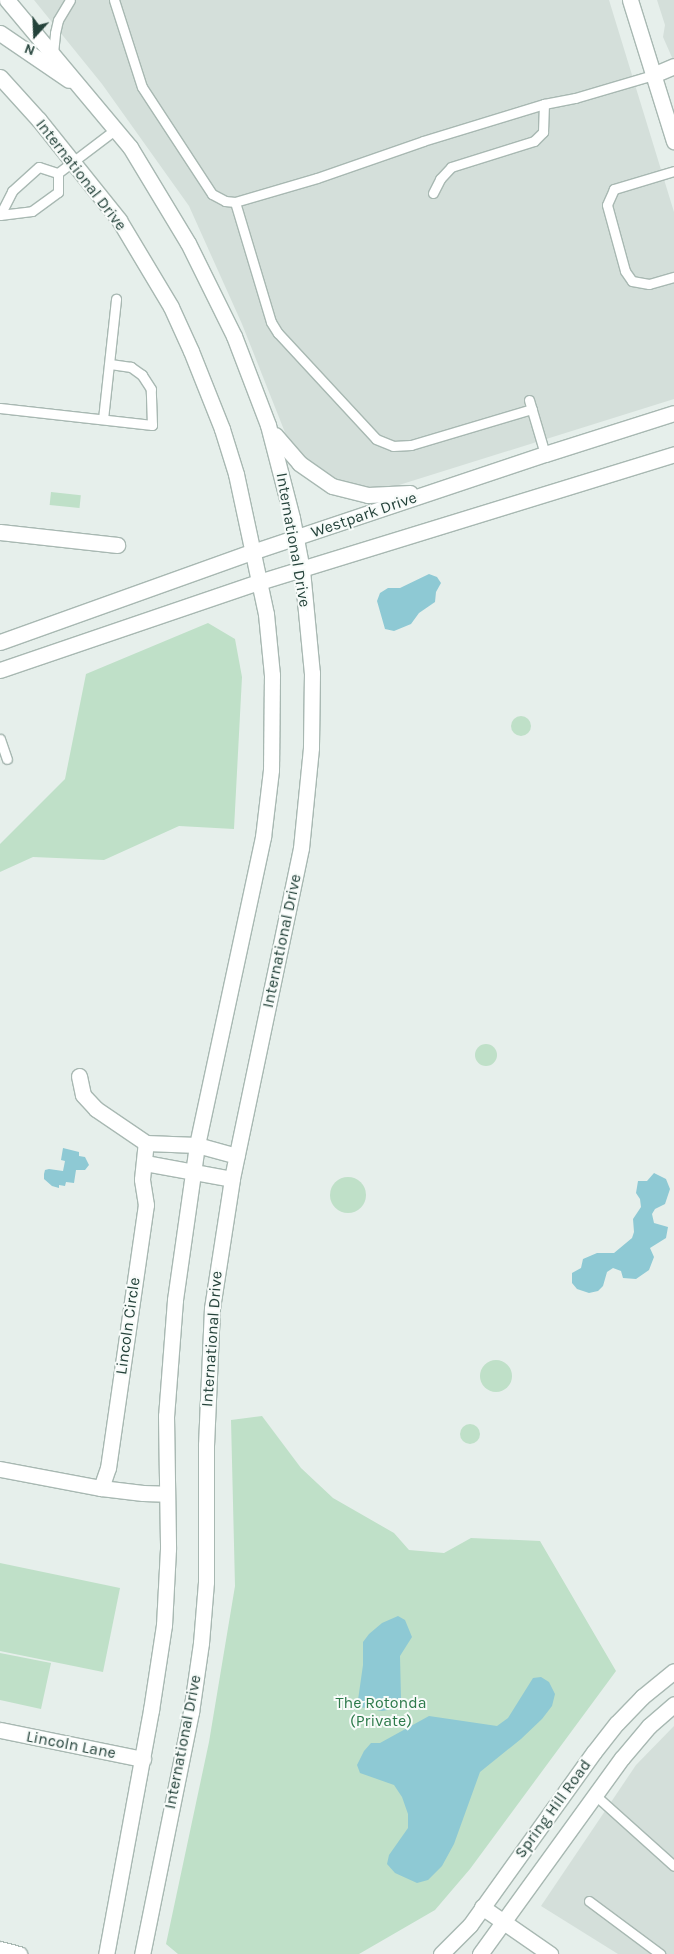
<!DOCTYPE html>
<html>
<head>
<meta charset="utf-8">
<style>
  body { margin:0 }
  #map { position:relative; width:674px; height:1954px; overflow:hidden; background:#e6efeb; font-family:Karla,sans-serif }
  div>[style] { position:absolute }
  .built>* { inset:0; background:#d4dfda }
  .green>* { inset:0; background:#bfe0c8; transform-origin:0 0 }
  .round { border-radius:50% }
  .water>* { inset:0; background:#8ec9d4 }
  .roads { filter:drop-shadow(1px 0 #a8b8b2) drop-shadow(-1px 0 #a8b8b2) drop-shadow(0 1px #a8b8b2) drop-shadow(0 -1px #a8b8b2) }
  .service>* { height:9px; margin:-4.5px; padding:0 4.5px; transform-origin:4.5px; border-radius:4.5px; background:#fff }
  .minor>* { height:15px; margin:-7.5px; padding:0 7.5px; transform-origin:7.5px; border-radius:7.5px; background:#fff }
  .tertiary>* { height:15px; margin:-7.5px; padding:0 7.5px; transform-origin:7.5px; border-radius:7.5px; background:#fff }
  .secondary>* { height:15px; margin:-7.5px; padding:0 7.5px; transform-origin:7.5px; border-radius:7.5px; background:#fff }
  span { translate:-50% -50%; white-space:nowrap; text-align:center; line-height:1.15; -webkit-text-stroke:4px #f7fbf9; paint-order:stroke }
  .street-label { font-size:16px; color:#24423a }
  .park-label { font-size:16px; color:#2d7a4b }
  .north { position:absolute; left:10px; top:10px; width:50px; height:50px; -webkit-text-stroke:4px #f7fbf9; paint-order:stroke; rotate:200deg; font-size:14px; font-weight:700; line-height:20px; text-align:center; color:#24423a }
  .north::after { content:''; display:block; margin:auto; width:18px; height:22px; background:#24423a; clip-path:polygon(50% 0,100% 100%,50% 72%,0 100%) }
</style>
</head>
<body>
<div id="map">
  <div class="built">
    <div style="clip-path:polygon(34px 0,609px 0,674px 212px,674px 399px,383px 490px,334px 483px,295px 451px,286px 435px,242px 324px,189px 206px,102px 84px)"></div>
    <div style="clip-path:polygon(657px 0,674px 0,674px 62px,663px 37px,665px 25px)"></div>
    <div style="clip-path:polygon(674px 1726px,674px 1954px,618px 1954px,541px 1906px,636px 1765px)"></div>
  </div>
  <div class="green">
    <div style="left:51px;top:492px;width:30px;height:13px;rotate:6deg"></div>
    <div style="clip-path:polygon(208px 623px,235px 639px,242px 677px,234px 829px,179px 826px,104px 860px,33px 857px,0 872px,0 844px,65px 779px,86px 674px)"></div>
    <div class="round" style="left:511px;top:716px;width:20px;height:20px"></div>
    <div class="round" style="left:475px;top:1044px;width:22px;height:22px"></div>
    <div class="round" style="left:330px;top:1177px;width:36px;height:36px"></div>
    <div class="round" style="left:480px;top:1360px;width:32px;height:32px"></div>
    <div style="clip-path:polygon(262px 1416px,301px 1468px,333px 1498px,394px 1533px,409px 1550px,444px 1553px,471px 1538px,540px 1541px,616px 1671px,470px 1869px,435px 1910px,359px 1954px,178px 1954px,166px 1944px,209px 1742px,235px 1586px,231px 1420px)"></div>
    <div class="round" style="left:460px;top:1424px;width:20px;height:20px"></div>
    <div style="clip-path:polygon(0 1563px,120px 1588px,103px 1672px,0 1651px)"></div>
    <div style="clip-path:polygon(0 1653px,51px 1663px,41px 1709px,0 1700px)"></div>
  </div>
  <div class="water">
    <div style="clip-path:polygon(429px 574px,437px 577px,441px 583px,436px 592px,435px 602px,419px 613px,411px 624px,394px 631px,385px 629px,377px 601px,380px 593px,388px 588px,400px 588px)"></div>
    <div style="clip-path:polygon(63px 1148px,79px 1152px,79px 1156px,85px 1157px,89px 1165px,85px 1170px,76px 1170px,74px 1183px,66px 1182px,65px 1186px,59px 1185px,59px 1188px,52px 1186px,44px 1179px,44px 1174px,45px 1170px,49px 1169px,63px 1171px,65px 1161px,61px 1160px)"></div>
    <div style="clip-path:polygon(654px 1173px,666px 1179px,670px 1189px,665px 1204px,655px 1209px,652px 1214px,654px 1223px,668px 1227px,666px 1238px,650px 1248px,654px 1257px,649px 1270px,636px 1279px,623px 1278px,621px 1271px,613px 1268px,607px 1272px,603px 1286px,598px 1291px,589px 1293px,577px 1289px,572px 1283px,572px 1273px,581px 1268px,583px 1259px,597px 1253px,614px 1253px,632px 1238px,634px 1232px,633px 1219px,641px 1207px,640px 1199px,636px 1193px,638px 1181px,647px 1181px)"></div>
    <div style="clip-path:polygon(398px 1616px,405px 1620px,412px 1637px,400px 1656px,401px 1698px,394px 1709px,382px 1711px,360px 1707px,358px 1700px,363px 1665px,363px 1642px,369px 1634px,382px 1623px)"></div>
    <div style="clip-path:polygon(541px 1677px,549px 1682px,555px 1694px,552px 1706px,542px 1719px,521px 1739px,480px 1772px,454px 1844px,442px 1866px,428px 1880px,417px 1883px,395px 1873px,387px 1864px,389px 1855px,408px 1828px,408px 1814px,402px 1797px,394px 1785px,360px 1773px,357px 1765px,364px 1751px,371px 1743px,380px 1743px,429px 1716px,497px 1726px,508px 1718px,533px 1678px)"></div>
  </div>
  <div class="roads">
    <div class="service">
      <div style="left:114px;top:0;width:91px;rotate:72.2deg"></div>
      <div style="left:142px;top:87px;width:128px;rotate:56.8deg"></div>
      <div style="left:212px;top:194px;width:15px;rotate:28deg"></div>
      <div style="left:225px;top:201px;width:10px;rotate:6deg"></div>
      <div style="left:235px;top:202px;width:85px;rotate:-16.3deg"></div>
      <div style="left:317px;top:178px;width:112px;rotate:-19.2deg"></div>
      <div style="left:423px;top:141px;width:127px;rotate:-17deg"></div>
      <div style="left:544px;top:104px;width:32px;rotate:-11deg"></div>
      <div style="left:575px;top:98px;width:81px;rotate:-16.4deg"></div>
      <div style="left:53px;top:53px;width:20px;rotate:-84deg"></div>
      <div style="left:55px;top:33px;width:13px;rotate:-77deg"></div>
      <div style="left:58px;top:20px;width:23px;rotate:-59deg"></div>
      <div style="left:674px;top:171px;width:63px;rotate:163.3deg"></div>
      <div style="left:614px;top:189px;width:17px;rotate:114deg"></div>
      <div style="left:607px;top:205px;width:68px;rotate:74.7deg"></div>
      <div style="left:625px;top:271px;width:12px;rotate:55deg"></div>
      <div style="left:632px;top:281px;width:17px;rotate:10deg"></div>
      <div style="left:649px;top:284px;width:26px;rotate:-16deg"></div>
      <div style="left:58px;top:173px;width:73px;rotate:-37.2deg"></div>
      <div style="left:433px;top:193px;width:16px;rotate:-63deg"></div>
      <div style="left:440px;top:179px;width:16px;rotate:-47deg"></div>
      <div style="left:451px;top:167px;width:87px;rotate:-17.4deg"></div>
      <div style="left:534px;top:141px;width:13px;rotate:-45deg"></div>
      <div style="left:543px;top:132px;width:28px;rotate:-88deg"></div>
      <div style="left:235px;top:202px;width:125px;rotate:73.3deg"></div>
      <div style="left:271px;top:322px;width:13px;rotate:58deg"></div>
      <div style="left:278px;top:333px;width:144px;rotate:47.2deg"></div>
      <div style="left:376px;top:439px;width:18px;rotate:22deg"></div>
      <div style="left:393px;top:446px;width:18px;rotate:-3deg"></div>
      <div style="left:411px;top:445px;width:126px;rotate:-16.6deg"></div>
      <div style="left:0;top:215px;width:32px;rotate:-7deg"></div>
      <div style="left:32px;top:211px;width:32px;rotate:-36deg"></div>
      <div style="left:58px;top:192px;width:19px;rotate:-90deg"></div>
      <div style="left:0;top:215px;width:27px;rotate:-63deg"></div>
      <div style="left:12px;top:191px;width:36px;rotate:-42deg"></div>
      <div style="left:39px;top:167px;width:20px;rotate:18deg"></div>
      <div style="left:529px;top:400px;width:56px;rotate:73.5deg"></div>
      <div style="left:0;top:408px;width:153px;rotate:6.4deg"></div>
      <div style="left:152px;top:425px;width:36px;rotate:-92deg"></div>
      <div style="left:151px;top:389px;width:17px;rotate:-123deg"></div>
      <div style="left:142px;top:375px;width:14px;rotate:-144deg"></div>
      <div style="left:131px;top:367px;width:21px;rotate:-172deg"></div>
      <div style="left:103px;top:419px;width:121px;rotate:-83.8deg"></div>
      <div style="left:0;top:739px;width:21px;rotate:71deg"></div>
      <div style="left:595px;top:1795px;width:106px;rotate:41.9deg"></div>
      <div style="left:589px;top:1901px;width:89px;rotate:36.7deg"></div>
    </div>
    <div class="minor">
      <div style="left:653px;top:75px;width:23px;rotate:-23deg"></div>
      <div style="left:0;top:532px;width:118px;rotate:6.3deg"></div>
      <div style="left:79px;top:1076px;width:19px;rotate:78deg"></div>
      <div style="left:83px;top:1095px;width:19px;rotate:47deg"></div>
      <div style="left:96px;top:1109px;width:60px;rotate:34.2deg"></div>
      <div style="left:146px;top:1143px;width:51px;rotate:2.2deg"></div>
      <div style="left:197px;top:1145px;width:41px;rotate:15.4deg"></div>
      <div style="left:145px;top:1163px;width:88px;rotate:10.4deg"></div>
      <div style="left:0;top:1469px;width:103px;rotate:10.7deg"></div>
      <div style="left:101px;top:1488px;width:42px;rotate:6.8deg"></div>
      <div style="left:143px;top:1493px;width:23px;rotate:2deg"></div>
      <div style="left:101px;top:1488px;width:21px;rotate:-71deg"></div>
      <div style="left:108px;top:1468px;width:266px;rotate:-81.8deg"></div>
      <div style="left:146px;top:1205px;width:26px;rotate:-99deg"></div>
      <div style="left:142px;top:1179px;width:36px;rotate:-84deg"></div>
      <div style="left:0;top:1730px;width:146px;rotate:11.5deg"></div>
    </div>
    <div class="tertiary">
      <div style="left:630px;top:0;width:148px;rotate:72.7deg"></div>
      <div style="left:0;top:642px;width:268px;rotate:-19.7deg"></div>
      <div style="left:0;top:670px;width:274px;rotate:-18.8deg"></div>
      <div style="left:482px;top:1907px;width:83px;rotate:34.7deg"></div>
    </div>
    <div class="secondary">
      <div style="left:7px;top:0;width:192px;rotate:50.1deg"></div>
      <div style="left:130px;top:147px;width:112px;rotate:58.9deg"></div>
      <div style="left:188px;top:243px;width:104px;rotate:63.7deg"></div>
      <div style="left:234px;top:336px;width:95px;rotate:69.1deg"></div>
      <div style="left:268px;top:425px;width:96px;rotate:75.5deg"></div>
      <div style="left:292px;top:518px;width:53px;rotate:79.1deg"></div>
      <div style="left:302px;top:570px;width:103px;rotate:84.5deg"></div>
      <div style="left:312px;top:673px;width:75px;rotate:90.8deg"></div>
      <div style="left:311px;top:748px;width:100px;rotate:95.7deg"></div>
      <div style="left:301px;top:848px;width:338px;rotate:101.8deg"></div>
      <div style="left:232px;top:1179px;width:131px;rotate:98.8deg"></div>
      <div style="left:212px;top:1308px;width:137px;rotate:92.5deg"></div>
      <div style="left:206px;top:1445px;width:137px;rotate:90deg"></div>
      <div style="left:206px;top:1582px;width:61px;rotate:94.7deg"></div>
      <div style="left:201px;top:1643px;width:70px;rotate:98.2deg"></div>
      <div style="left:191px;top:1712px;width:247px;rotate:101.4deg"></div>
      <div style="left:0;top:33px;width:83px;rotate:34.3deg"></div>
      <div style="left:0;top:77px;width:58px;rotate:47.8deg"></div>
      <div style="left:39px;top:120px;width:128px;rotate:51.3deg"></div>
      <div style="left:119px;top:220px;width:101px;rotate:59.1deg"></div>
      <div style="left:171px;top:307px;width:48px;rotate:65.6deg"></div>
      <div style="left:191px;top:351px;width:84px;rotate:68.3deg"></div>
      <div style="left:222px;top:429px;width:47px;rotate:72.7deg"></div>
      <div style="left:236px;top:474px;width:143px;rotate:77.9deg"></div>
      <div style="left:266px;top:614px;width:61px;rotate:84.4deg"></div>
      <div style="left:272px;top:675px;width:95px;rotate:90.6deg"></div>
      <div style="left:271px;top:770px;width:67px;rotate:96.8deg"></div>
      <div style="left:263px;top:837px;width:315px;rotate:102.1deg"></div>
      <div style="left:197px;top:1145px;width:157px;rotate:98.1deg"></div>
      <div style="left:175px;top:1300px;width:116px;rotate:94.4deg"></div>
      <div style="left:166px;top:1416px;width:133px;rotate:89.1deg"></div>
      <div style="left:168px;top:1549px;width:76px;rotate:93deg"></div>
      <div style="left:164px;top:1625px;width:86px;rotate:98.7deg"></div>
      <div style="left:151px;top:1710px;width:248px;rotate:100.4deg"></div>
      <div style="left:275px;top:435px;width:37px;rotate:49deg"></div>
      <div style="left:299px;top:463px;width:40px;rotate:34.9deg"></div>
      <div style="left:332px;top:486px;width:37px;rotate:14deg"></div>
      <div style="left:368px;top:495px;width:42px;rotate:-2.7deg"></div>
      <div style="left:252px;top:552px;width:309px;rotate:-18.5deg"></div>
      <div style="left:545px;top:454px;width:135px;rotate:-17.6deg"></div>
      <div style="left:259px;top:582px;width:434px;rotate:-17.1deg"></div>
      <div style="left:0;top:1949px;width:20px;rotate:15deg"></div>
      <div style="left:441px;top:1954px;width:41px;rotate:-45deg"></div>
      <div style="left:470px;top:1925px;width:213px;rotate:-54.4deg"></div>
      <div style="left:594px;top:1752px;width:37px;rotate:-52deg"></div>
      <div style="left:617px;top:1723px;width:36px;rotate:-46deg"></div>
      <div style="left:642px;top:1697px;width:41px;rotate:-39.1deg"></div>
      <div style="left:480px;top:1954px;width:242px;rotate:-54.1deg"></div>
      <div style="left:622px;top:1758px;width:42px;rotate:-49.8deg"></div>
      <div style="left:649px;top:1726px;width:33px;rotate:-41deg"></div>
    </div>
  </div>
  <div class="street-label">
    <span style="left:81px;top:175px;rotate:52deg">International Drive</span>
    <span style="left:364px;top:515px;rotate:-19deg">Westpark Drive</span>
    <span style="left:293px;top:540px;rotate:80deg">International Drive</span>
    <span style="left:282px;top:941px;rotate:-78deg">International Drive</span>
    <span style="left:128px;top:1326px;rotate:-82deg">Lincoln Circle</span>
    <span style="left:212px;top:1339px;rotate:-86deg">International Drive</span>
    <span style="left:183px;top:1742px;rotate:-79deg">International Drive</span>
    <span style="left:71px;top:1745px;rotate:11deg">Lincoln Lane</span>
    <span style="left:553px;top:1809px;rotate:-54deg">Spring Hill Road</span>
  </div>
  <div class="park-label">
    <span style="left:381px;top:1712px">The Rotonda<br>(Private)</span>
  </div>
  <div class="north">N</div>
</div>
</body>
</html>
